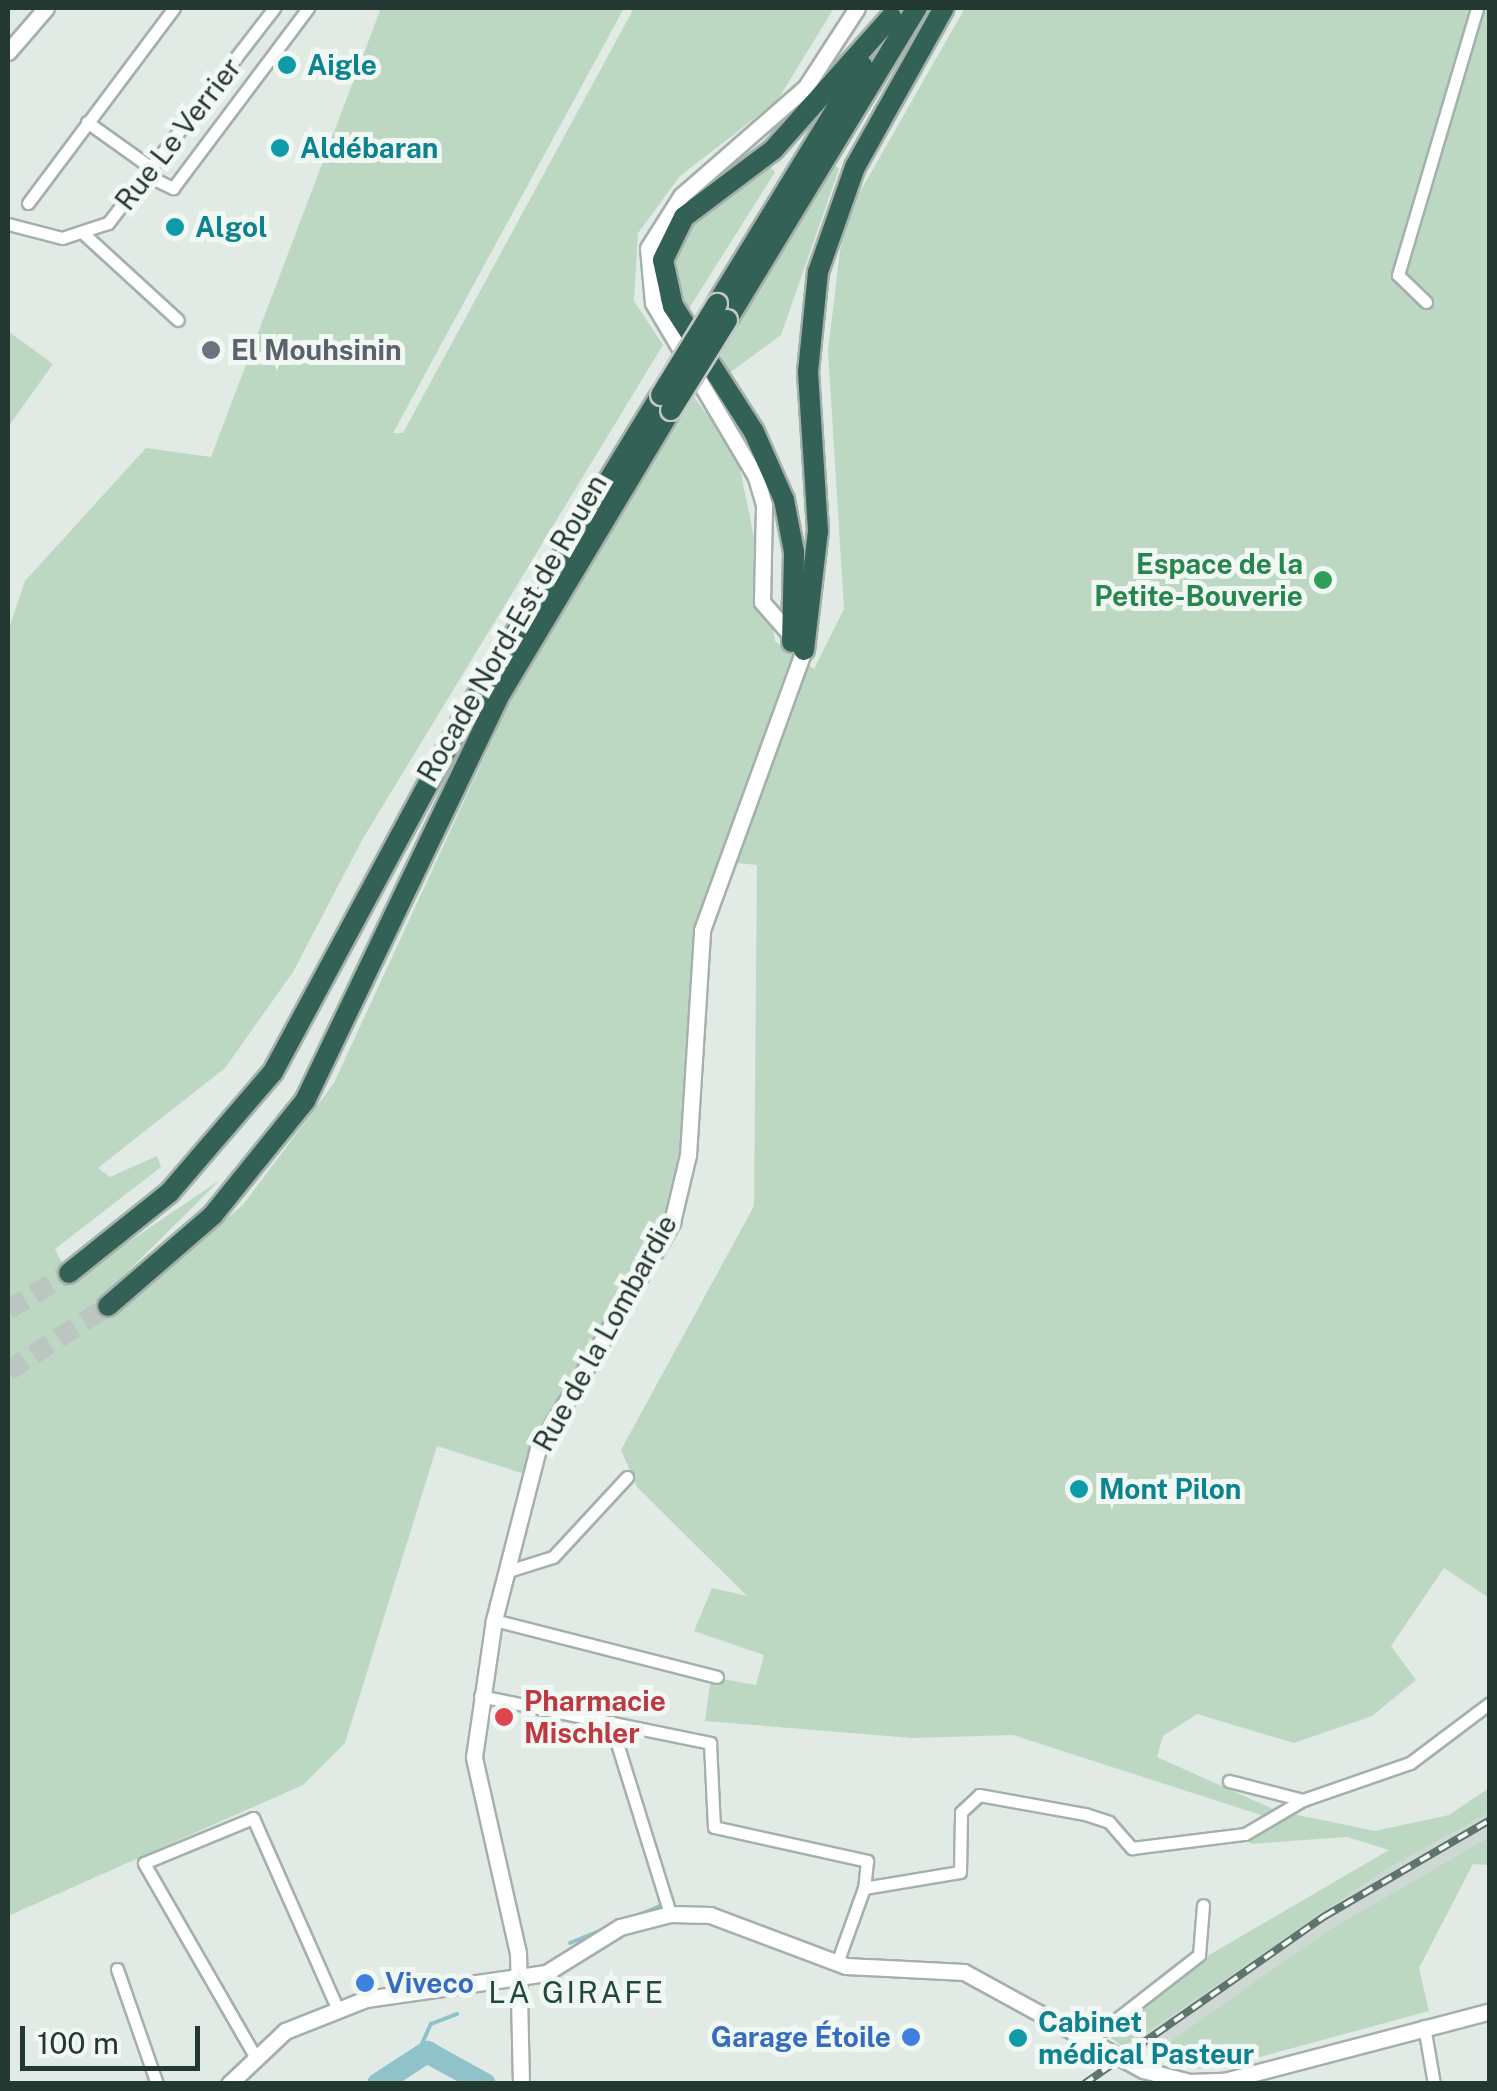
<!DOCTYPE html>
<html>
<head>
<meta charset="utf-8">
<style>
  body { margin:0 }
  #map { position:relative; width:1497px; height:2091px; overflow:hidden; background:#e1eae5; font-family:"Public Sans",sans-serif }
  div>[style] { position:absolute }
  .built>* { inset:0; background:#cfd9d4 }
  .green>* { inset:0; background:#bcd8c2 }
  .stream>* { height:4px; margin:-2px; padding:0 2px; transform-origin:2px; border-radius:2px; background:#8fc3c9 }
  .river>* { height:22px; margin:-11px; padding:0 11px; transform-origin:11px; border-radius:11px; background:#8fc3c9 }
  .highway-tunnel>* { height:20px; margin-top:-10px; transform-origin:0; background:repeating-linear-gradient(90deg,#bbc6c1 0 20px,transparent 0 30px) }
  .roads { filter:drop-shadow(2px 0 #a4b1ab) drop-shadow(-2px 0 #a4b1ab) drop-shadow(0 2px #a4b1ab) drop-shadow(0 -2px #a4b1ab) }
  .street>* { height:11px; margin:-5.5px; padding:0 5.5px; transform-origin:5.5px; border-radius:5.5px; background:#fff }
  .secondary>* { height:15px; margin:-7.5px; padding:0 7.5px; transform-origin:7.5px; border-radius:7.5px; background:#fff }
  .highway>* { height:20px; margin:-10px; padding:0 10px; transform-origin:10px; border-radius:10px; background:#336155 }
  .rail>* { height:8px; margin-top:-4px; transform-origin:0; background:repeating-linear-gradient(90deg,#f1f7f3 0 11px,#5e746d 0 22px); box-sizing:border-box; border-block:2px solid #5e746d }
  .bridges { filter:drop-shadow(2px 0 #c1c7c5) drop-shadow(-2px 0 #c1c7c5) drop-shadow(0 2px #c1c7c5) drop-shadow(0 -2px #c1c7c5) }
  .highway-bridge>* { height:20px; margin:-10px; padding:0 10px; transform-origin:10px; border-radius:10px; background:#336155 }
  .dots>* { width:28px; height:28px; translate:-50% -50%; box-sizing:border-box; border:5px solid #f1f7f3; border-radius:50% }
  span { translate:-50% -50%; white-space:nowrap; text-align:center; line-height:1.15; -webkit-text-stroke:10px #f1f7f3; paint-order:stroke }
  .culture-label { font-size:28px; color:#0d838f; font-weight:700 }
  .left { translate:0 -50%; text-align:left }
  .street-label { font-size:28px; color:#233831 }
  .worship-label { font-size:28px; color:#5b616d; font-weight:700 }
  .leisure-label { font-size:28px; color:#27864d; font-weight:700 }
  .right { translate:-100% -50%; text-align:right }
  .health-label { font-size:28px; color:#be3a42; font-weight:700 }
  .shop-label { font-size:28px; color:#366cbe; font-weight:700 }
  .neighbourhood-label { font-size:30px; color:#22483c; letter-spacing:2.5px }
  .frame { position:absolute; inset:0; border:10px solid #233831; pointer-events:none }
  .scale { position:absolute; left:20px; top:2026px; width:180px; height:45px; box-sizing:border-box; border:5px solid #233831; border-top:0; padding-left:12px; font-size:30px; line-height:35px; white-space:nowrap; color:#233831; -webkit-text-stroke:8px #f1f7f3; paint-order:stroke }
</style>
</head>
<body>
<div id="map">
  <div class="built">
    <div style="clip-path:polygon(1489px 1813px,1489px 1837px,1327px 1931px,1152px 2054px,1139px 2038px,1385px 1870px)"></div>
  </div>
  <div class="green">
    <div style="clip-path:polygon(381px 8px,624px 8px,393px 433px,403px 433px,634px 8px,834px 8px,777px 101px,680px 176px,638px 233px,634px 301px,663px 345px,362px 840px,293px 972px,225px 1068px,98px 1168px,110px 1177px,157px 1156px,161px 1167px,55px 1249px,71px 1281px,220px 1180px,101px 1298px,114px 1312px,243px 1205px,334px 1083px,513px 695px,694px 397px,737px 454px,775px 641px,814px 669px,844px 609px,828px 351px,840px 251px,849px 211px,965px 8px,1489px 8px,1489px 1598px,1444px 1568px,1391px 1646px,1416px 1680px,1372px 1716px,1294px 1743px,1197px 1714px,1163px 1736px,1157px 1757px,1273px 1809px,1267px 1817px,1013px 1735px,912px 1738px,705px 1721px,711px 1677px,756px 1685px,764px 1655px,694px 1631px,712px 1588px,747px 1596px,637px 1487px,621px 1450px,754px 1206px,757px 865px,727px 862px,703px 942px,688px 1181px,531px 1476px,437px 1446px,345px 1743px,303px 1785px,8px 1916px,8px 631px,25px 581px,146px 448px,211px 457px)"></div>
    <div style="clip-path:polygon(766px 163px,775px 172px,688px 310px,671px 253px,680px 233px)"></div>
    <div style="clip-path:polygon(833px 164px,839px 169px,781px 335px,728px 374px,718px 347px)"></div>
    <div style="clip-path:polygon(8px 331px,53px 364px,8px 427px)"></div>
    <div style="clip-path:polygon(1489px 1788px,1489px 1813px,1385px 1870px,1139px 2038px,1123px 2047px,1105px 2033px,1209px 1955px,1389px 1850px,1347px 1837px,1251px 1844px,1246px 1837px,1293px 1814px,1375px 1831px,1449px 1815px)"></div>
    <div style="clip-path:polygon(1489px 1837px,1489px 1865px,1473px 1864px,1419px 1968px,1429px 2011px,1220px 2068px,1179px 2069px,1152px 2054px,1327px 1931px)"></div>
  </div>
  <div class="stream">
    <div style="left:570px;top:1943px;width:100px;rotate:-22.2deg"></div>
    <div style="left:417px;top:2055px;width:34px;rotate:-66deg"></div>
    <div style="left:431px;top:2024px;width:28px;rotate:-21deg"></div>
  </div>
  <div class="river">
    <div style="left:378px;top:2084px;width:59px;rotate:-33.1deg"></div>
    <div style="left:427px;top:2052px;width:66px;rotate:28.9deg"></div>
  </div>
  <div class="highway-tunnel">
    <div style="left:8px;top:1310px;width:71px;rotate:-31.2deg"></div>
    <div style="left:8px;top:1371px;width:119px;rotate:-33deg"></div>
  </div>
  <div class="roads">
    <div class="street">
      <div style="left:87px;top:122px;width:81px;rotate:35.5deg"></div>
      <div style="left:148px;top:176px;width:28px;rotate:26deg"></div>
      <div style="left:173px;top:188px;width:225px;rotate:-53.1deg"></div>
      <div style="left:28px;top:203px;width:244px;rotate:-53.2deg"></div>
      <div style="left:8px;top:224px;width:56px;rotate:14.5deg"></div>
      <div style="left:62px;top:238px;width:48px;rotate:-18.1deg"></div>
      <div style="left:108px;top:223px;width:272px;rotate:-52.3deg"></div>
      <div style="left:84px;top:234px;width:127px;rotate:42.5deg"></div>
      <div style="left:1426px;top:302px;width:39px;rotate:-136deg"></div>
      <div style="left:1398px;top:275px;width:278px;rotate:-73.5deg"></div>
      <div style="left:505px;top:1572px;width:50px;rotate:-17.4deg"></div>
      <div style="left:553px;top:1557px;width:109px;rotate:-47.2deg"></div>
      <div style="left:494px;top:1620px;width:230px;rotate:14.3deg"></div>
      <div style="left:480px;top:1696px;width:235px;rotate:11.5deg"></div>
      <div style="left:710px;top:1743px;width:84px;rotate:87.3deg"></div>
      <div style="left:714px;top:1827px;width:157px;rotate:12.5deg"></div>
      <div style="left:867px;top:1861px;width:27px;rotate:96deg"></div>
      <div style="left:611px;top:1724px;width:199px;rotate:72.7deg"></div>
      <div style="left:1229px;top:1781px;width:76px;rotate:14.4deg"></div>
      <div style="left:837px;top:1963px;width:80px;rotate:-70.2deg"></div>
      <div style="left:864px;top:1888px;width:97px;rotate:-9.5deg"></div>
      <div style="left:960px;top:1872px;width:60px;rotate:-89deg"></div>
      <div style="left:961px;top:1812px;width:25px;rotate:-43deg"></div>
      <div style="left:979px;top:1795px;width:108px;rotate:10.2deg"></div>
      <div style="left:1085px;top:1814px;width:25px;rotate:18deg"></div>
      <div style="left:1109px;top:1822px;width:35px;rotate:49deg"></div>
      <div style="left:1132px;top:1848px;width:114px;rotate:-7.1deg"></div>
      <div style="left:1245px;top:1834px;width:67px;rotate:-30.4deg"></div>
      <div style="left:1303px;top:1800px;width:113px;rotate:-19.1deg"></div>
      <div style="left:1410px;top:1763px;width:100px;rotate:-36.9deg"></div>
      <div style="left:117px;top:1969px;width:122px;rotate:70.8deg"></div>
      <div style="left:1424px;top:2026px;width:59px;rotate:80.2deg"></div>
      <div style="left:1091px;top:2039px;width:137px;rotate:-37.9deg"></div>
      <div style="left:1199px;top:1955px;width:50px;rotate:-85.4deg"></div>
      <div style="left:256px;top:2058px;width:225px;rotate:-119.9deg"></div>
      <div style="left:144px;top:1863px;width:118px;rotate:-22.4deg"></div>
      <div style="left:253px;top:1818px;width:210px;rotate:66.1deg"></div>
    </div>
    <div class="secondary">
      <div style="left:8px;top:52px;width:58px;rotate:-49.2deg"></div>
      <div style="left:229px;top:2084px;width:77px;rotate:-43.4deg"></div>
      <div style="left:285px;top:2031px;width:87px;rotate:-21.6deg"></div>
      <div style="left:366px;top:1999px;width:182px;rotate:-8.2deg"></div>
      <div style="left:546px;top:1973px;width:87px;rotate:-31.9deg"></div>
      <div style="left:620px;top:1927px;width:52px;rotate:-14.6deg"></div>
      <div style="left:670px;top:1914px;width:40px;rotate:1.4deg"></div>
      <div style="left:710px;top:1915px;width:145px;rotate:20.6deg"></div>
      <div style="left:846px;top:1966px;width:118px;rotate:2.9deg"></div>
      <div style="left:964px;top:1972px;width:204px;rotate:28.7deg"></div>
      <div style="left:1143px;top:2070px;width:48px;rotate:14.6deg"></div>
      <div style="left:1189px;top:2082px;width:35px;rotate:-2deg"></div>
      <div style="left:1224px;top:2081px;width:275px;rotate:-14.7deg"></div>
      <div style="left:521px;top:2084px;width:131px;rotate:-91.3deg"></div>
      <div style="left:518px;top:1953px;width:201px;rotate:-102.7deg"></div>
      <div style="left:474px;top:1757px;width:138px;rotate:-81.7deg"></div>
      <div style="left:494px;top:1620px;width:177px;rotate:-75.6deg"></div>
      <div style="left:538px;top:1449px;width:264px;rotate:-59.4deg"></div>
      <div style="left:672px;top:1222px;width:69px;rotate:-76.6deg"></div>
      <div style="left:688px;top:1155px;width:225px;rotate:-86.4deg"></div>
      <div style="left:702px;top:930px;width:298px;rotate:-70deg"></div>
      <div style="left:804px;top:650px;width:64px;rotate:-131.2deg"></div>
      <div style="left:762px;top:602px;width:97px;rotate:-88.8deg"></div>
      <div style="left:764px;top:505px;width:29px;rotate:-106deg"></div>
      <div style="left:756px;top:477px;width:202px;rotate:-120.6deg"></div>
      <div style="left:653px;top:303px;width:55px;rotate:-95.2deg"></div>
      <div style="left:648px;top:248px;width:62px;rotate:-57.6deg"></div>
      <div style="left:681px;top:196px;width:164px;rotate:-41.1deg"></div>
      <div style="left:805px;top:88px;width:95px;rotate:-57deg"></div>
    </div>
    <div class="highway">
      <div style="left:717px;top:304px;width:279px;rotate:-58.6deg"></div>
      <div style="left:727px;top:320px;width:365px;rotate:-58.7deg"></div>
      <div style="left:792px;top:642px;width:90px;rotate:-88.7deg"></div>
      <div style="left:794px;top:552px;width:53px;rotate:-100.9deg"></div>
      <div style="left:784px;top:500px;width:74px;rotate:-113.8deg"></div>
      <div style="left:754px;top:432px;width:150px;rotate:-122.7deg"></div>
      <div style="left:673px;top:306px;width:47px;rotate:-102.3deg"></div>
      <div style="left:663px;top:260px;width:48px;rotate:-64deg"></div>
      <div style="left:684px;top:217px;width:111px;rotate:-37deg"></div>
      <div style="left:773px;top:150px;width:178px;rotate:-48.4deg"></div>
      <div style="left:804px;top:650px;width:120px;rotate:-83.3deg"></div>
      <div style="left:818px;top:531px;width:159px;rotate:-93.6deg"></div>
      <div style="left:808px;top:372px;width:100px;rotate:-84.3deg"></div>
      <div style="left:818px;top:272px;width:111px;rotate:-70.6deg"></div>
      <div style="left:855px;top:167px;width:182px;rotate:-60.8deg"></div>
      <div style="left:69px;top:1273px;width:129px;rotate:-38.7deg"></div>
      <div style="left:170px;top:1192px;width:158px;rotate:-49.4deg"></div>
      <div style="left:273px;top:1072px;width:395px;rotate:-61.7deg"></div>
      <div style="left:460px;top:724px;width:386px;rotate:-58.6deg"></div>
      <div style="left:108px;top:1306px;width:139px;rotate:-40.9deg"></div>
      <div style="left:213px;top:1215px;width:146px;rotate:-51.1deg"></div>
      <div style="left:305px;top:1101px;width:449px;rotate:-64.4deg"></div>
      <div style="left:499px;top:696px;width:334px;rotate:-59deg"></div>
    </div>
  </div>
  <div class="rail">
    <div style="left:1084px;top:2084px;width:294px;rotate:-34.9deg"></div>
    <div style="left:1325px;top:1916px;width:191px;rotate:-30.2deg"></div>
  </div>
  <div class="bridges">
    <div class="highway-bridge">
      <div style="left:661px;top:395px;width:107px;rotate:-58.4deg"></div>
      <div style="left:671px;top:410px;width:106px;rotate:-58.1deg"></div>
    </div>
  </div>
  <div class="dots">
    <div style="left:287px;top:65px;background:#0f9aa8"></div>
    <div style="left:280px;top:148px;background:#0f9aa8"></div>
    <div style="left:175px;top:227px;background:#0f9aa8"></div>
    <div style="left:211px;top:350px;background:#6b7280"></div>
    <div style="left:1323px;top:580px;background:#2e9e5b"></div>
    <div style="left:1079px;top:1489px;background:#0f9aa8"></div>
    <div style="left:504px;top:1717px;background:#e0444e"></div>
    <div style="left:365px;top:1983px;background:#3f7fe0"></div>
    <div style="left:911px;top:2037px;background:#3f7fe0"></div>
    <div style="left:1018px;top:2038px;background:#0f9aa8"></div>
  </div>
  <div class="culture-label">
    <span class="left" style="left:307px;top:65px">Aigle</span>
    <span class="left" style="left:300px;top:148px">Aldébaran</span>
    <span class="left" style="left:195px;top:227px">Algol</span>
    <span class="left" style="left:1099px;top:1489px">Mont Pilon</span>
    <span class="left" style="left:1038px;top:2038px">Cabinet<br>médical Pasteur</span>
  </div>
  <div class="street-label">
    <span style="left:178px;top:134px;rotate:-52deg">Rue Le Verrier</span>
    <span style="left:512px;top:628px;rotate:-60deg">Rocade Nord-Est de Rouen</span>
    <span style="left:605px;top:1333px;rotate:-61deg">Rue de la Lombardie</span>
  </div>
  <div class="worship-label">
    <span class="left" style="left:231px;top:350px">El Mouhsinin</span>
  </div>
  <div class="leisure-label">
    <span class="right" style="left:1303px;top:580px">Espace de la<br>Petite-Bouverie</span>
  </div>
  <div class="health-label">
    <span class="left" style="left:524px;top:1717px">Pharmacie<br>Mischler</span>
  </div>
  <div class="shop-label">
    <span class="left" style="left:385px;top:1983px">Viveco</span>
    <span class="right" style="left:891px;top:2037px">Garage Étoile</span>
  </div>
  <div class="neighbourhood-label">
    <span style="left:577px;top:1992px">LA GIRAFE</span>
  </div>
  <div class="frame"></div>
  <div class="scale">100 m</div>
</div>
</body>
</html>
